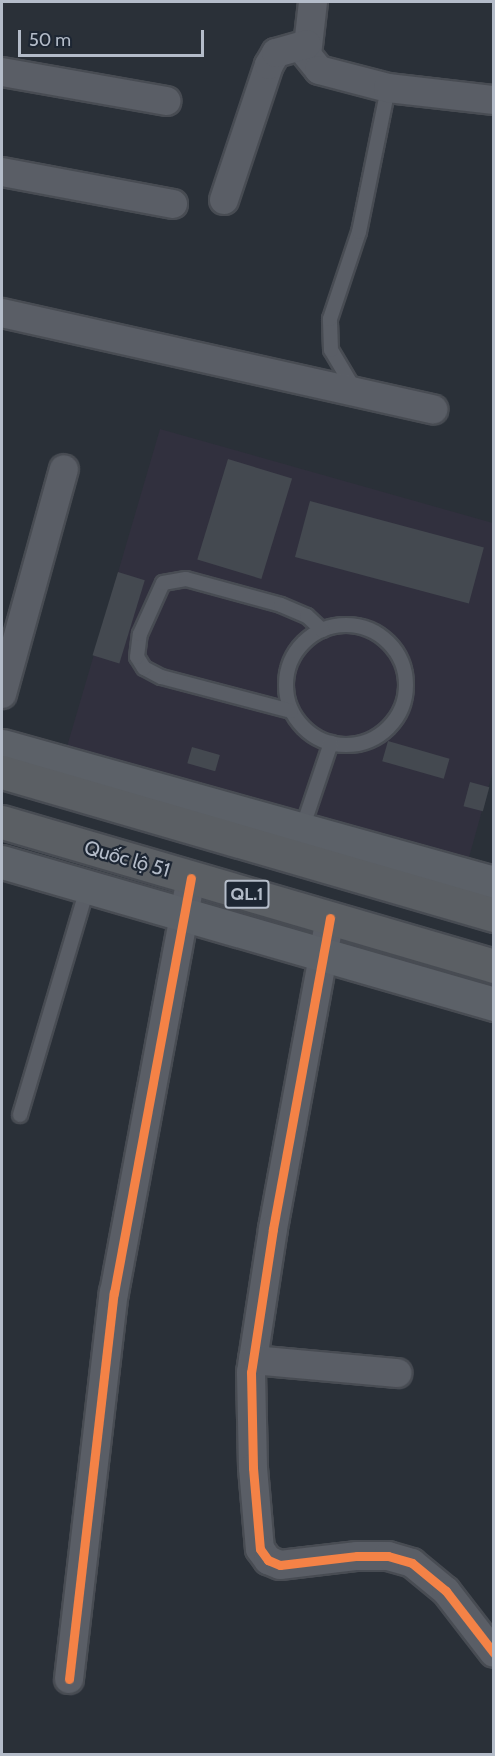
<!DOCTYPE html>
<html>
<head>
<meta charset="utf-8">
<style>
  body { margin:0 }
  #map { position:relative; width:495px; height:1756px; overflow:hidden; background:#2a3038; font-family:Cabin,sans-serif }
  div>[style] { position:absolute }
  .medical>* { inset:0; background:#31303e }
  .building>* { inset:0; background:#444950; transform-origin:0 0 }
  .roads { filter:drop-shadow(2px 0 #484c53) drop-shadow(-2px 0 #484c53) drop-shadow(0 2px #484c53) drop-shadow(0 -2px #484c53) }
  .service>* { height:14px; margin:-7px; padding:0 7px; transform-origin:7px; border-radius:7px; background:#5a5e66 }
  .service>.ring { margin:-7px; padding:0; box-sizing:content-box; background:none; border:14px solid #5a5e66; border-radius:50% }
  .minor>* { height:28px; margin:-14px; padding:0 14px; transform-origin:14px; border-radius:14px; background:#5a5e66 }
  .primary>* { height:33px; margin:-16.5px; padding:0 16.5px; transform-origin:16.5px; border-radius:16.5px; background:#5c6168 }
  .trunk>* { height:33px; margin:-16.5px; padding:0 16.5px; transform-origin:16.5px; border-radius:16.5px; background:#5b5f64 }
  .cycleway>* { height:9px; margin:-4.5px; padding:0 4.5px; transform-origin:4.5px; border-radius:4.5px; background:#f48246 }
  span { translate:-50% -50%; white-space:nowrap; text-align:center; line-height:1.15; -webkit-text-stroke:4.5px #1d2633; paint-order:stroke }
  .shield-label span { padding:2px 4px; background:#1d2633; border:2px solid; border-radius:4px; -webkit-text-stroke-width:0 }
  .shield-label { font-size:18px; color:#b4bcc9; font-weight:700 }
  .street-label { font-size:20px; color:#b4bcc9 }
  .frame { position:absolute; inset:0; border:3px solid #b4bcc9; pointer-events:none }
  .scale { position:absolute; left:18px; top:30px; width:186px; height:27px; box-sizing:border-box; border:3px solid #b4bcc9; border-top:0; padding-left:8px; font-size:18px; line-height:21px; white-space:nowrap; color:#b4bcc9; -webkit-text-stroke:4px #1d2633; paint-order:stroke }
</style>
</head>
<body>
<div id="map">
  <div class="medical">
    <div style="clip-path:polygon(160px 429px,493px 523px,493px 771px,468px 861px,66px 750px)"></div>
  </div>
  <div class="building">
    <div style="left:228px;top:459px;width:67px;height:105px;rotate:17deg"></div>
    <div style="left:310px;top:501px;width:180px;height:58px;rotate:15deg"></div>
    <div style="left:118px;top:572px;width:28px;height:87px;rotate:17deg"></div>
    <div style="left:388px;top:741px;width:64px;height:21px;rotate:16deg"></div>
    <div style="left:192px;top:747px;width:29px;height:17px;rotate:16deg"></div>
    <div style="left:470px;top:782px;width:20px;height:25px;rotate:15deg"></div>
  </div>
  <div class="roads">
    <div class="service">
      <div style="left:353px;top:387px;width:43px;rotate:-120.7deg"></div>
      <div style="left:331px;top:350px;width:31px;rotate:-92deg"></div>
      <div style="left:330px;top:319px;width:92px;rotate:-71.6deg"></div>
      <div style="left:359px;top:232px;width:147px;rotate:-78.6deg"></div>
      <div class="ring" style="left:286px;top:625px;width:106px;height:106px"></div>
      <div style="left:291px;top:711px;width:134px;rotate:-165.3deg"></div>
      <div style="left:161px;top:677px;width:19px;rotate:-152deg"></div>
      <div style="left:144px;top:668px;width:13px;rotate:-122deg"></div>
      <div style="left:137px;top:657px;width:23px;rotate:-83deg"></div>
      <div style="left:140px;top:634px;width:56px;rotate:-65.7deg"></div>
      <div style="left:163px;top:583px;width:23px;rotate:-10deg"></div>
      <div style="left:186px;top:579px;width:98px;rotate:15.3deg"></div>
      <div style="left:281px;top:605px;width:28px;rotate:23deg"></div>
      <div style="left:307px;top:616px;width:21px;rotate:43deg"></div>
      <div style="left:302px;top:829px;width:91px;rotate:-71.4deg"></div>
      <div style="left:20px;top:1115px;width:240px;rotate:-73.5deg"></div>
    </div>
    <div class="minor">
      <div style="left:313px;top:2px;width:53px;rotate:96.5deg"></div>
      <div style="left:307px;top:55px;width:19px;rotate:51deg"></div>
      <div style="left:319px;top:70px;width:71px;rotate:14.6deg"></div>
      <div style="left:388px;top:88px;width:107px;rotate:6.5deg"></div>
      <div style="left:2px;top:72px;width:167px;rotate:10deg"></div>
      <div style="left:2px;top:172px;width:174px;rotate:10.6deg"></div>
      <div style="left:224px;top:200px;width:142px;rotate:-71.6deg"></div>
      <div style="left:269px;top:65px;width:14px;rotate:-60deg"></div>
      <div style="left:276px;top:53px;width:32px;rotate:-16deg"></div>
      <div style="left:2px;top:313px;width:442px;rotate:12.6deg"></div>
      <div style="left:2px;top:694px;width:233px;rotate:-74.6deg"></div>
      <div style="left:330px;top:918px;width:316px;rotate:100.4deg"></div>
      <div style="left:273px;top:1229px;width:145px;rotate:98.7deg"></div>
      <div style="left:251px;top:1372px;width:96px;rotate:88.8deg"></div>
      <div style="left:253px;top:1468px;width:81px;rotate:85.1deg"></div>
      <div style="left:260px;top:1549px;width:14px;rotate:54deg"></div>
      <div style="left:268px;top:1560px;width:13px;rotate:23deg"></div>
      <div style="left:280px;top:1565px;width:78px;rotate:-6.7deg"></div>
      <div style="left:357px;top:1556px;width:31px"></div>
      <div style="left:388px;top:1556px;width:25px;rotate:16deg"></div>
      <div style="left:412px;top:1563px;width:44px;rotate:39.5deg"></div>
      <div style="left:446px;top:1591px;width:78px;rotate:52.3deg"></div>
      <div style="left:253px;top:1360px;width:145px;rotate:5.2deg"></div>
      <div style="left:69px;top:1679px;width:389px;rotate:-83.4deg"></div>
      <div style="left:114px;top:1293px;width:422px;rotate:-79.5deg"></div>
    </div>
    <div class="primary">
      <div style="left:2px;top:746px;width:511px;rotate:15.56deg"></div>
      <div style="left:2px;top:862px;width:512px;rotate:16.1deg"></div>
    </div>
    <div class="trunk">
      <div style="left:2px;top:772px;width:512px;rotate:16.21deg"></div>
      <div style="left:2px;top:822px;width:513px;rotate:16.31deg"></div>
    </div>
  </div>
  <div class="cycleway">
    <div style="left:330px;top:918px;width:316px;rotate:100.4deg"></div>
    <div style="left:273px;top:1229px;width:145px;rotate:98.7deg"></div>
    <div style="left:251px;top:1372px;width:96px;rotate:88.8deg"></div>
    <div style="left:253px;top:1468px;width:81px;rotate:85.1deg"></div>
    <div style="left:260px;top:1549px;width:14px;rotate:54deg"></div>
    <div style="left:268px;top:1560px;width:13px;rotate:23deg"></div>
    <div style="left:280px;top:1565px;width:78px;rotate:-6.7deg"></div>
    <div style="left:357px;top:1556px;width:31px"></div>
    <div style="left:388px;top:1556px;width:25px;rotate:16deg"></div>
    <div style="left:412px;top:1563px;width:44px;rotate:39.5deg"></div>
    <div style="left:446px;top:1591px;width:78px;rotate:52.3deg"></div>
    <div style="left:69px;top:1679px;width:389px;rotate:-83.4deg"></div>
    <div style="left:114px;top:1293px;width:422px;rotate:-79.5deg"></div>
  </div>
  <div class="shield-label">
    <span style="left:247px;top:894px">QL.1</span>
  </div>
  <div class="street-label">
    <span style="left:127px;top:859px;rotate:16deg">Quốc lộ 51</span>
  </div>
  <div class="frame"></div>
  <div class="scale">50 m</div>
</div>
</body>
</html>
